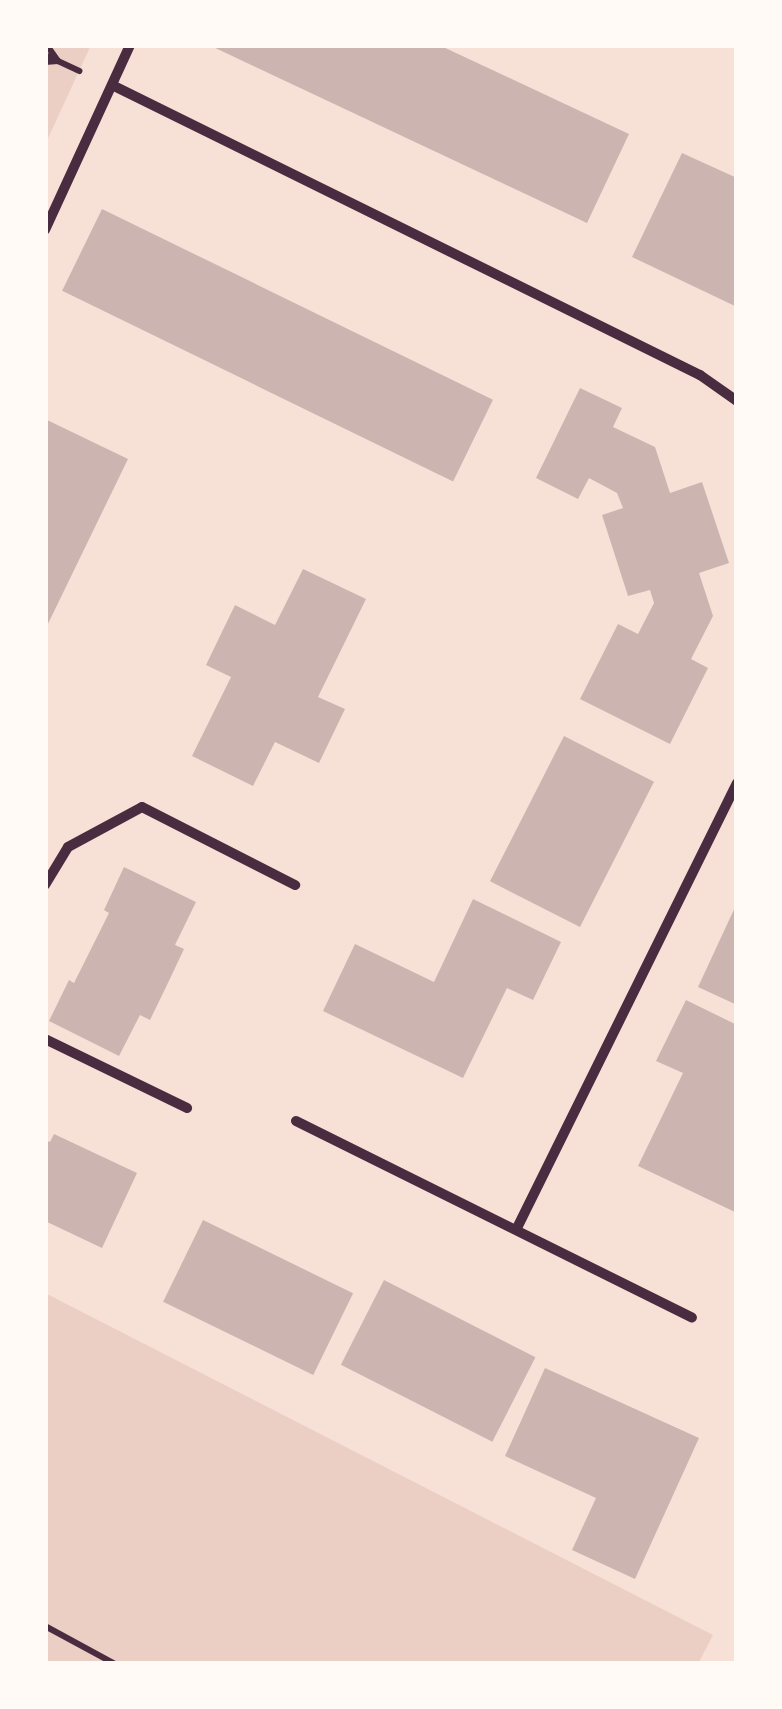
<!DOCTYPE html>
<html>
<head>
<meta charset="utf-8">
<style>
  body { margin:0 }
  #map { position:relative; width:782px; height:1709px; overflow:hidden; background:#f7e1d7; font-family:"Open Sans",sans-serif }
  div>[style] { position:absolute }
  .green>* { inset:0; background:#ebcfc5 }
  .building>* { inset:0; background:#ccb4b1; transform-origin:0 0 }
  .path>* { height:6px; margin:-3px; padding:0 3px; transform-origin:3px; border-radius:3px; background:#4a2c40 }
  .minor>* { height:10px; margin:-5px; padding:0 5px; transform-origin:5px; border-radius:5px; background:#4a2c40 }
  span { translate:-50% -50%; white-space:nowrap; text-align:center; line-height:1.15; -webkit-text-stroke:10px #fffaf5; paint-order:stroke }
  .frame { position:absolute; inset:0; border:48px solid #fffaf5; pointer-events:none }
</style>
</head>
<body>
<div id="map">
  <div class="green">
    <div style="clip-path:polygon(45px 45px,91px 45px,45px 145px)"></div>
    <div style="clip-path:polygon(45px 1293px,713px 1635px,698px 1664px,45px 1664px)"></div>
  </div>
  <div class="building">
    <div style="clip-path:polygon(209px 45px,439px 45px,629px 134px,587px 223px)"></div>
    <div style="clip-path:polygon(682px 153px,737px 178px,737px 307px,632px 257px)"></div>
    <div style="left:102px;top:209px;width:435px;height:91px;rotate:26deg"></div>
    <div style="clip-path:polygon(580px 388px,622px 408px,613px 427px,655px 447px,670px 493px,702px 482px,729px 563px,699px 573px,713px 616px,691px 659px,708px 668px,670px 744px,580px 699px,618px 624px,638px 634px,654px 603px,650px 590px,628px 596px,602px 515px,623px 508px,617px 493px,589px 478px,578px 499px,536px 478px)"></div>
    <div style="clip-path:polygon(45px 419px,128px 459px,45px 630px)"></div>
    <div style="clip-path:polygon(303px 569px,366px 599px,318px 697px,345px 709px,319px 763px,275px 742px,253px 786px,192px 756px,231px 677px,206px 665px,235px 605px,275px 625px)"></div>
    <div style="left:564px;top:736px;width:101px;height:163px;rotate:27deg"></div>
    <div style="clip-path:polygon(124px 867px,196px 902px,175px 945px,184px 949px,167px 985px,150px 1020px,140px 1015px,119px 1056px,49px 1021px,69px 980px,74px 983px,109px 913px,104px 910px)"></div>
    <div style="clip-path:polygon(473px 899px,561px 942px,533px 1000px,507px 988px,463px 1078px,323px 1011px,355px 944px,434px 982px)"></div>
    <div style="clip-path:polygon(737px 903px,737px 1005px,698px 987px)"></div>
    <div style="clip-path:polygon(686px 1000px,737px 1025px,737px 1213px,638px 1166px,683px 1073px,656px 1061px)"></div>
    <div style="clip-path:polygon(54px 1134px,137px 1173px,102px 1248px,45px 1221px,45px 1140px,50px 1142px)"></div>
    <div style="left:203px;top:1220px;width:167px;height:91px;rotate:26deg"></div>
    <div style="left:384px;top:1280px;width:170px;height:95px;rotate:27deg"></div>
    <div style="clip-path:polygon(545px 1368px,699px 1438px,635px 1579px,572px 1550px,596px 1498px,505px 1456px)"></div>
  </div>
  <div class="path">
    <div style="left:45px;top:55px;width:38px;rotate:25deg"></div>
    <div style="left:45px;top:62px;width:13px;rotate:-4deg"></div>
    <div style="left:58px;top:61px;width:19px;rotate:-125deg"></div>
    <div style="left:45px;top:1626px;width:80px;rotate:28.5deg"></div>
  </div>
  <div class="minor">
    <div style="left:112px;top:85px;width:656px;rotate:26.25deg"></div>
    <div style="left:700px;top:375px;width:45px;rotate:35.1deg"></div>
    <div style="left:45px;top:230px;width:204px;rotate:-65.3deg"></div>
    <div style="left:45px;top:885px;width:44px;rotate:-58.8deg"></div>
    <div style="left:68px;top:847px;width:84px;rotate:-28.4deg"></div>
    <div style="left:142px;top:807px;width:172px;rotate:27deg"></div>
    <div style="left:45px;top:1039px;width:158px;rotate:25.9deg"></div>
    <div style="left:296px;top:1121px;width:442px;rotate:26.4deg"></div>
    <div style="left:517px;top:1228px;width:496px;rotate:-63.7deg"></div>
  </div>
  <div class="frame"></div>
</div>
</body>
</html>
